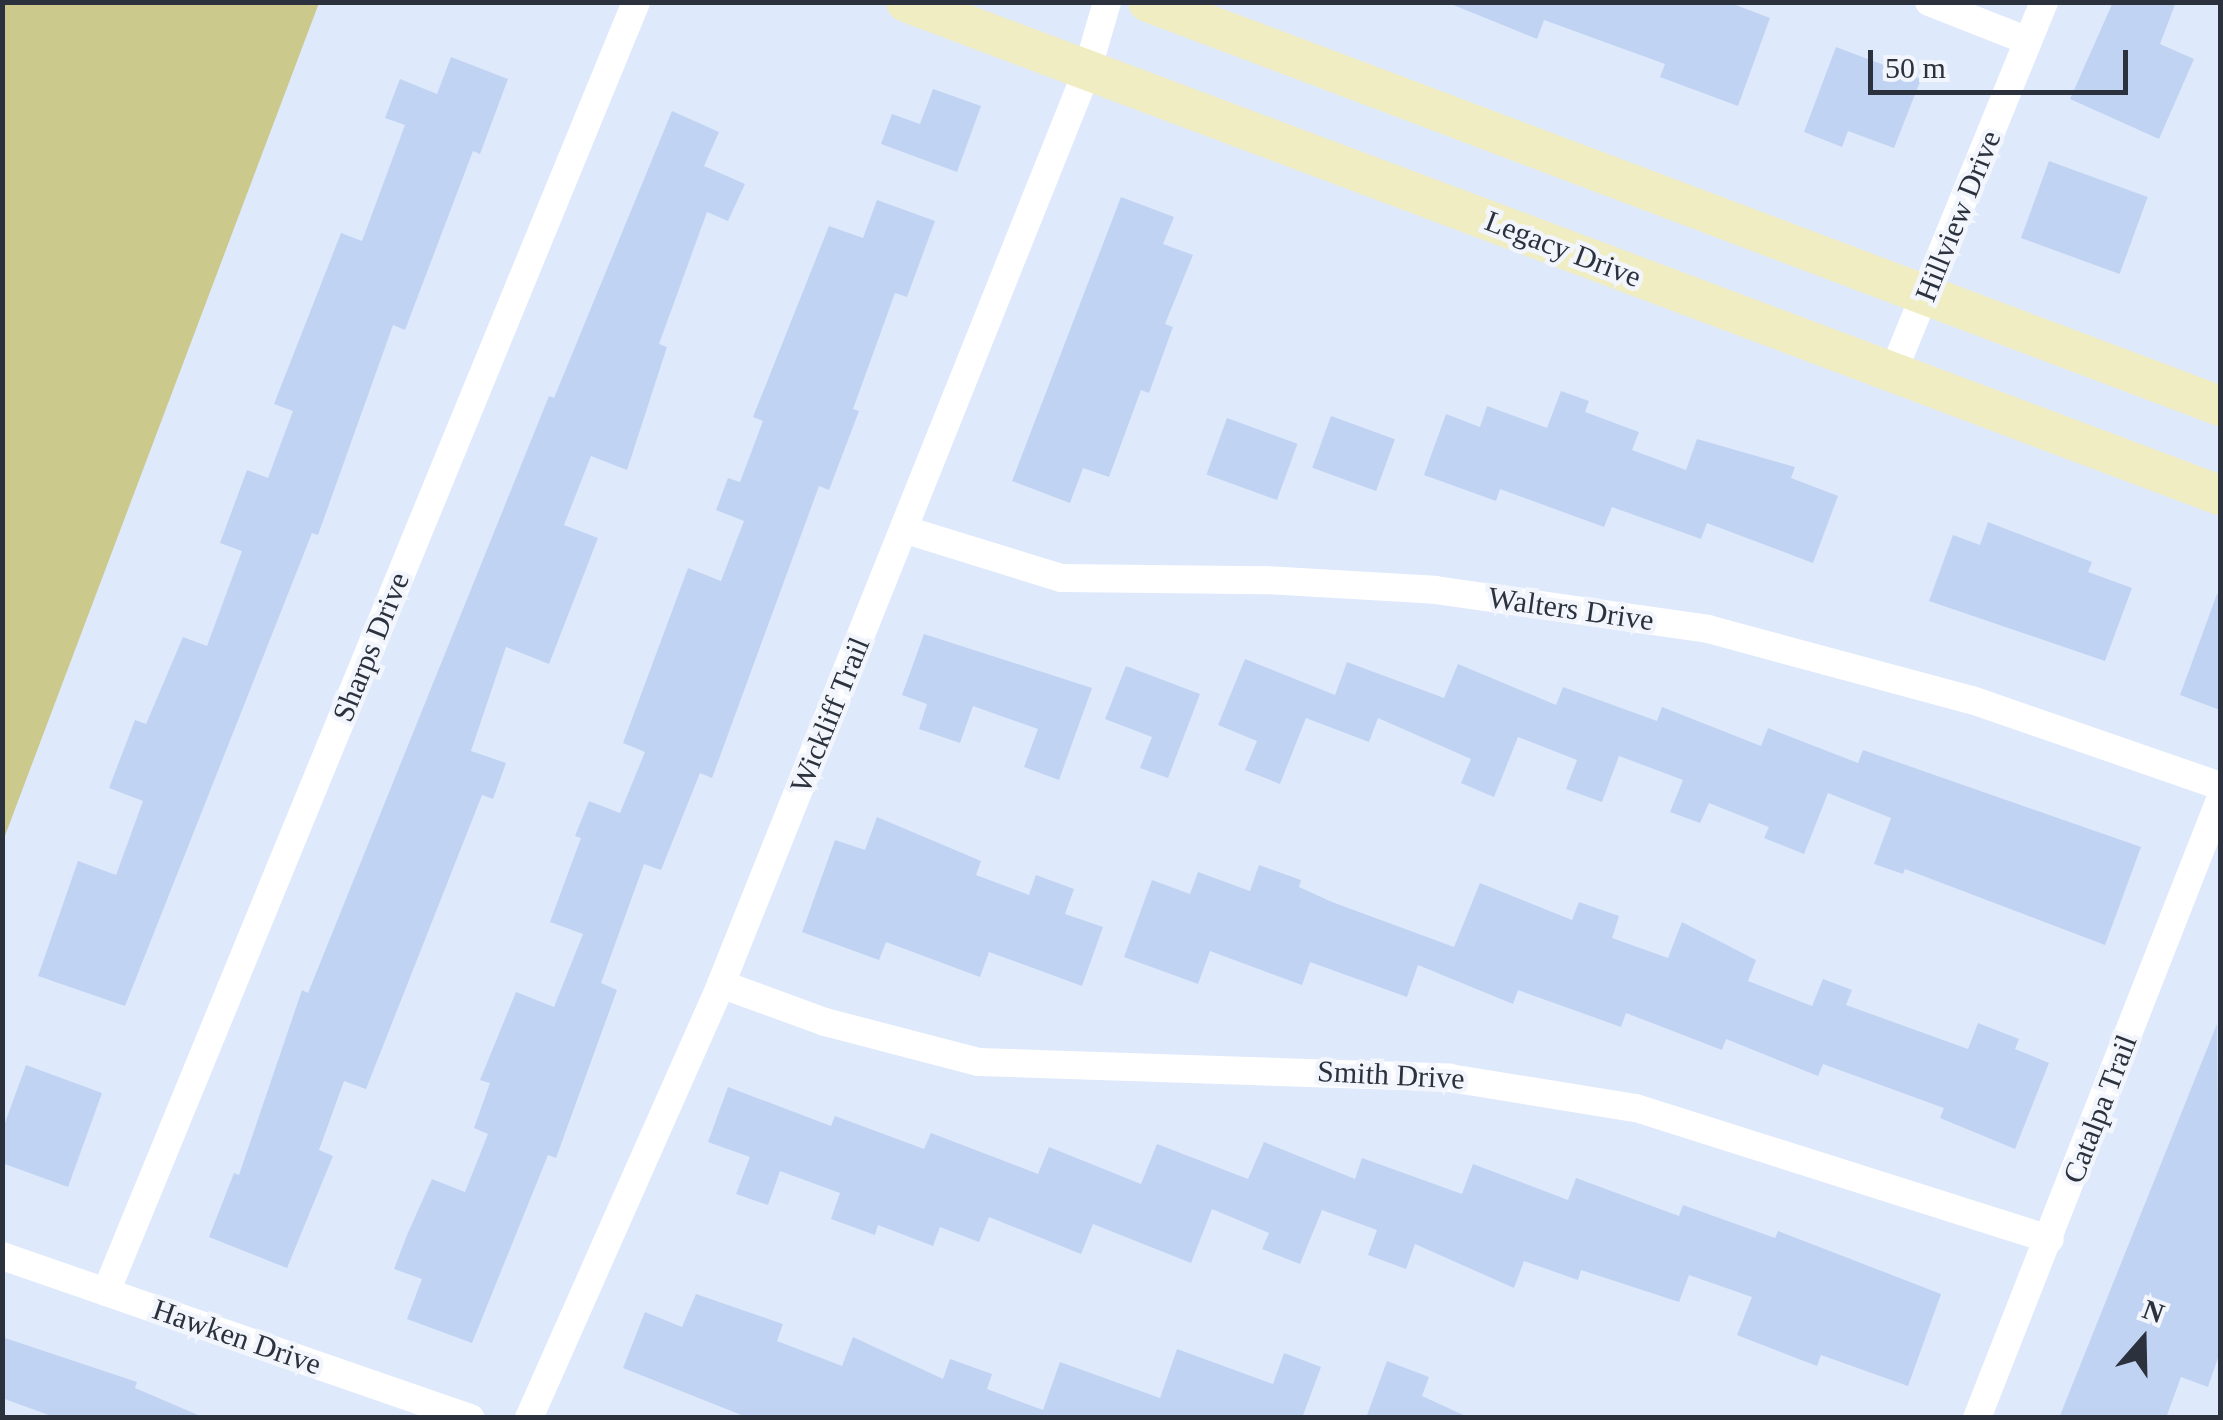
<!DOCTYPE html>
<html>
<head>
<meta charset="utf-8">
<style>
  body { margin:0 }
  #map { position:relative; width:2223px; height:1420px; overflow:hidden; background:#dee9fc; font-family:"Times New Roman",serif }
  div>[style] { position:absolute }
  .green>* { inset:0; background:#ccc98d }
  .building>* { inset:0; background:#c1d3f2; transform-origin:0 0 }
  .minor>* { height:28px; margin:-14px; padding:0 14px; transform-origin:14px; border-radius:14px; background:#fff }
  .secondary>* { height:40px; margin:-20px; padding:0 20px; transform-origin:20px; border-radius:20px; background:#f0edc2 }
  span { translate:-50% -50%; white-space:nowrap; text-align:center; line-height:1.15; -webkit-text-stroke:9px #f2f6fc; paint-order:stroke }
  .street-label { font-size:30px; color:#2b323e }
  .frame { position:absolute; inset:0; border:5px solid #2b323e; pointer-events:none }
  .north { position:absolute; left:2093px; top:1290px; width:100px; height:100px; -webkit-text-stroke:8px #f2f6fc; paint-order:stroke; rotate:20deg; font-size:28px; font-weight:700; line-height:40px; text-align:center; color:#2b323e }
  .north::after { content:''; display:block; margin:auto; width:35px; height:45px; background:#2b323e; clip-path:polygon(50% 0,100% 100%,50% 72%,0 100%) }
  .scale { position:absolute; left:1868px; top:50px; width:260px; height:45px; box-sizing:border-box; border:5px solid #2b323e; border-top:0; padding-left:12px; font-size:30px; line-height:35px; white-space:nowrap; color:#2b323e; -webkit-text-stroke:8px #f2f6fc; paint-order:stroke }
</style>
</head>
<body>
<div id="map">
  <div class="green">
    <div style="clip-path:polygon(3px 2px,319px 3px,3px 841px,2px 3px)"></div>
  </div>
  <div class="building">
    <div style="clip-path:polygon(1446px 2px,1728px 2px,1770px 18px,1738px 106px,1660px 77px,1665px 64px,1544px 20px,1537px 39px)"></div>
    <div style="clip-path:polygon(2113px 2px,2176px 2px,2160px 44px,2194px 59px,2159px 139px,2070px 99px)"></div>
    <div style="clip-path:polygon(1836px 47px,1921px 79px,1894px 148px,1848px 131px,1842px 147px,1804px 132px)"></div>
    <div style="clip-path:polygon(451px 57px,508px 79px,480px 154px,473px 151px,405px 330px,393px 325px,318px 535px,312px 533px,125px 1006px,38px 976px,78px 861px,116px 875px,143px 801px,109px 788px,135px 720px,146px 724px,183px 637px,207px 646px,242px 551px,220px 543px,247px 470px,268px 478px,293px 411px,274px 404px,341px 233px,362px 241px,405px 125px,385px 118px,400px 79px,437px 94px)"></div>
    <div style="clip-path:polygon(933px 89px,981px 106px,957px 172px,881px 144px,892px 114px,920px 124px)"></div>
    <div style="clip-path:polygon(672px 111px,719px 132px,704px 166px,745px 184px,728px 221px,707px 212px,659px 344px,667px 347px,627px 470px,591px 456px,564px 525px,598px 538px,549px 664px,506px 647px,471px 751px,506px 763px,493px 799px,482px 795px,366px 1089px,344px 1081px,319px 1150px,333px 1156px,287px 1268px,209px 1237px,234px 1173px,239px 1175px,302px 990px,308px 993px,549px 396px,554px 398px)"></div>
    <div style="left:2049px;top:161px;width:105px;height:82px;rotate:20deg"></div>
    <div style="clip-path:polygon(1121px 197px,1174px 217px,1163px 244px,1193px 255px,1165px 324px,1173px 327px,1149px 393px,1141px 390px,1109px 477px,1083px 468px,1070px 503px,1012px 481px)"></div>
    <div style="clip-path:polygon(877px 200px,935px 221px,907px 297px,895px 293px,853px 409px,859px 411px,829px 490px,819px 486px,712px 778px,700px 773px,661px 870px,644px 864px,601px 983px,617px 990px,556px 1158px,548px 1155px,472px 1343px,407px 1319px,422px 1279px,394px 1269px,407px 1235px,432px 1179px,465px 1192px,488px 1134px,474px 1128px,490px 1083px,480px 1080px,516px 992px,554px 1007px,583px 934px,550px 922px,581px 838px,575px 836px,589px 801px,620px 813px,645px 752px,623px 743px,688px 568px,721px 581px,744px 521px,716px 510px,728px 478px,740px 482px,763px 421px,753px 417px,829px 226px,863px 238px)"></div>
    <div style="clip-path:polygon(1561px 391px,1589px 401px,1585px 412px,1639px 432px,1632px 450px,1686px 470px,1697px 439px,1795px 467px,1791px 478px,1838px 496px,1813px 563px,1707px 523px,1701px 539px,1612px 507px,1604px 527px,1500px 489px,1496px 501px,1424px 475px,1446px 414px,1480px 427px,1487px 406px,1547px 428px)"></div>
    <div style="left:1331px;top:416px;width:68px;height:55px;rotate:20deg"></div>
    <div style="left:1227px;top:418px;width:75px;height:60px;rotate:20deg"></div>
    <div style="clip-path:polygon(1988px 522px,2092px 562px,2088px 572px,2132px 588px,2105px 661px,1929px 601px,1953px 535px,1980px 545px)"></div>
    <div style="clip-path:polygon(2217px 594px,2220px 594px,2220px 710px,2180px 695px)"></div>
    <div style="clip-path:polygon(924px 634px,1092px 688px,1059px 780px,1024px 767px,1038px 729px,973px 706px,960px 743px,919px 729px,927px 704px,902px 695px)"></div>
    <div style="clip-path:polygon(1245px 659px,1335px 695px,1347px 662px,1444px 698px,1458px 664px,1556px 705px,1563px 687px,1657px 721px,1662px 707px,1761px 746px,1768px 728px,1858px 763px,1863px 750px,2141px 847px,2105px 945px,1905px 869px,1903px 874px,1874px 864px,1891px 818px,1828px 793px,1804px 854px,1764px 838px,1769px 827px,1709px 803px,1700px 823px,1670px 812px,1683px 780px,1619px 756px,1602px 802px,1566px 789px,1577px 760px,1518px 737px,1494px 797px,1461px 783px,1471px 759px,1378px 718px,1369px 742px,1306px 718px,1280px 784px,1245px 770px,1257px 741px,1218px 725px)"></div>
    <div style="clip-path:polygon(1126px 666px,1200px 694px,1168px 778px,1140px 768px,1152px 737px,1105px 719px)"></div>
    <div style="clip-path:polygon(877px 817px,981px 861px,976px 875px,1029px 895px,1036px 875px,1074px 889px,1065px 914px,1103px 927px,1082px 986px,989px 952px,980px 977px,886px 942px,879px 960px,802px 932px,835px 840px,865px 850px)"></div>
    <div style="clip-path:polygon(1259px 865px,1301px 880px,1299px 887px,1332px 902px,1454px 947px,1480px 883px,1572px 920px,1579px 902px,1619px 916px,1612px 938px,1668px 958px,1682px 922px,1756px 960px,1748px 981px,1812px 1006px,1823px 979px,1852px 990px,1846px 1005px,1968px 1049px,1978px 1023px,2019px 1039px,2015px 1049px,2049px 1063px,2015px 1149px,1940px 1118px,1944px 1108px,1823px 1064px,1818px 1076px,1726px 1039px,1722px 1050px,1626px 1013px,1621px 1027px,1518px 990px,1513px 1004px,1418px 965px,1407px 997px,1310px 962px,1302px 985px,1210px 951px,1198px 984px,1124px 957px,1152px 880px,1190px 894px,1198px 872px,1250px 891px)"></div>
    <div style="clip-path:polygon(2217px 1024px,2220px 1352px,2208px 1387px,2181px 1377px,2166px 1418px,2059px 1418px)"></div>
    <div style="clip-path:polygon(26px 1065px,102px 1093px,68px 1187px,2px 1163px,2px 1131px)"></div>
    <div style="clip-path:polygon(728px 1087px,831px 1126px,835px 1116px,924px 1149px,931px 1133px,1038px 1174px,1049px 1147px,1141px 1184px,1157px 1144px,1248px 1179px,1264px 1142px,1355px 1179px,1362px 1158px,1462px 1194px,1473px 1164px,1568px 1200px,1576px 1178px,1679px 1216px,1683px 1205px,1775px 1238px,1778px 1231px,1941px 1294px,1908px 1386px,1821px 1355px,1817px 1366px,1737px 1335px,1752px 1297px,1689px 1275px,1679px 1302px,1581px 1270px,1578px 1280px,1524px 1261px,1514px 1288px,1415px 1244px,1406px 1269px,1368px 1255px,1377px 1230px,1322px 1210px,1300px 1264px,1262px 1249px,1269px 1233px,1212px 1209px,1191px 1263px,1093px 1224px,1081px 1254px,989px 1217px,979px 1242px,940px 1227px,933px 1246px,878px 1225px,875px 1235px,831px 1219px,840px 1193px,780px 1171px,768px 1205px,736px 1194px,750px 1157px,708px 1142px)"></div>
    <div style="clip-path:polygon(696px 1294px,783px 1324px,777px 1341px,842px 1366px,853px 1337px,943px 1379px,950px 1359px,992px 1374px,987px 1389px,1043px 1410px,1060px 1362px,1160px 1398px,1177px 1349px,1273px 1384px,1284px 1353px,1321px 1367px,1302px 1418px,749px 1418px,623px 1368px,645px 1312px,682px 1327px)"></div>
    <div style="clip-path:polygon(2px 1337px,137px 1382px,135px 1388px,205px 1418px,57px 1418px,2px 1398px)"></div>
    <div style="clip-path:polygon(1387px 1361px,1429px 1377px,1422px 1396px,1470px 1418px,1366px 1418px)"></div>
  </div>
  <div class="minor">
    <div style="left:1929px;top:2px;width:106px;rotate:21.5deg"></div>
    <div style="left:1893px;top:372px;width:400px;rotate:-67.8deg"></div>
    <div style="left:906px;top:530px;width:162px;rotate:17.2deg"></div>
    <div style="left:1061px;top:578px;width:203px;rotate:0.6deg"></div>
    <div style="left:1264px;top:580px;width:171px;rotate:3.3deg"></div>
    <div style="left:1435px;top:590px;width:276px;rotate:8.1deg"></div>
    <div style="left:1708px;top:629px;width:273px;rotate:15.1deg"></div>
    <div style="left:1972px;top:700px;width:262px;rotate:19.1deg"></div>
    <div style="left:721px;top:984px;width:111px;rotate:20.1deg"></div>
    <div style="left:825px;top:1022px;width:159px;rotate:14.6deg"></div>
    <div style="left:979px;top:1062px;width:471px;rotate:1.9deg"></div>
    <div style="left:1450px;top:1078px;width:188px;rotate:9.2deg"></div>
    <div style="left:1636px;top:1108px;width:434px;rotate:17.6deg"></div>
    <div style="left:2px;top:1256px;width:496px;rotate:19.1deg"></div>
    <div style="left:106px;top:1292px;width:1395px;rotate:-67.66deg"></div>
    <div style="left:529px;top:1418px;width:475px;rotate:-66.1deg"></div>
    <div style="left:721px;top:984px;width:984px;rotate:-68.16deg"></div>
    <div style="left:1087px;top:71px;width:72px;rotate:-73.8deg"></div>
    <div style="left:1977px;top:1418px;width:664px;rotate:-68.54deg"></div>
  </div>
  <div class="secondary">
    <div style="left:906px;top:2px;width:1403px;rotate:20.57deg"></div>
    <div style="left:1148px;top:2px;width:1146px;rotate:20.65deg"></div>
  </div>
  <div class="street-label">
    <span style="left:1958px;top:216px;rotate:-68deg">Hillview Drive</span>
    <span style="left:1563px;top:249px;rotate:21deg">Legacy Drive</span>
    <span style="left:1571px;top:609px;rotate:8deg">Walters Drive</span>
    <span style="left:371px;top:647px;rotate:-68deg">Sharps Drive</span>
    <span style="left:830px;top:715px;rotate:-68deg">Wickliff Trail</span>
    <span style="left:1391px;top:1075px;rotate:3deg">Smith Drive</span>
    <span style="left:2100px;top:1109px;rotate:-69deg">Catalpa Trail</span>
    <span style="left:237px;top:1337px;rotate:19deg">Hawken Drive</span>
  </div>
  <div class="frame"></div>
  <div class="north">N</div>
  <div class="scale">50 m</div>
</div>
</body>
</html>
